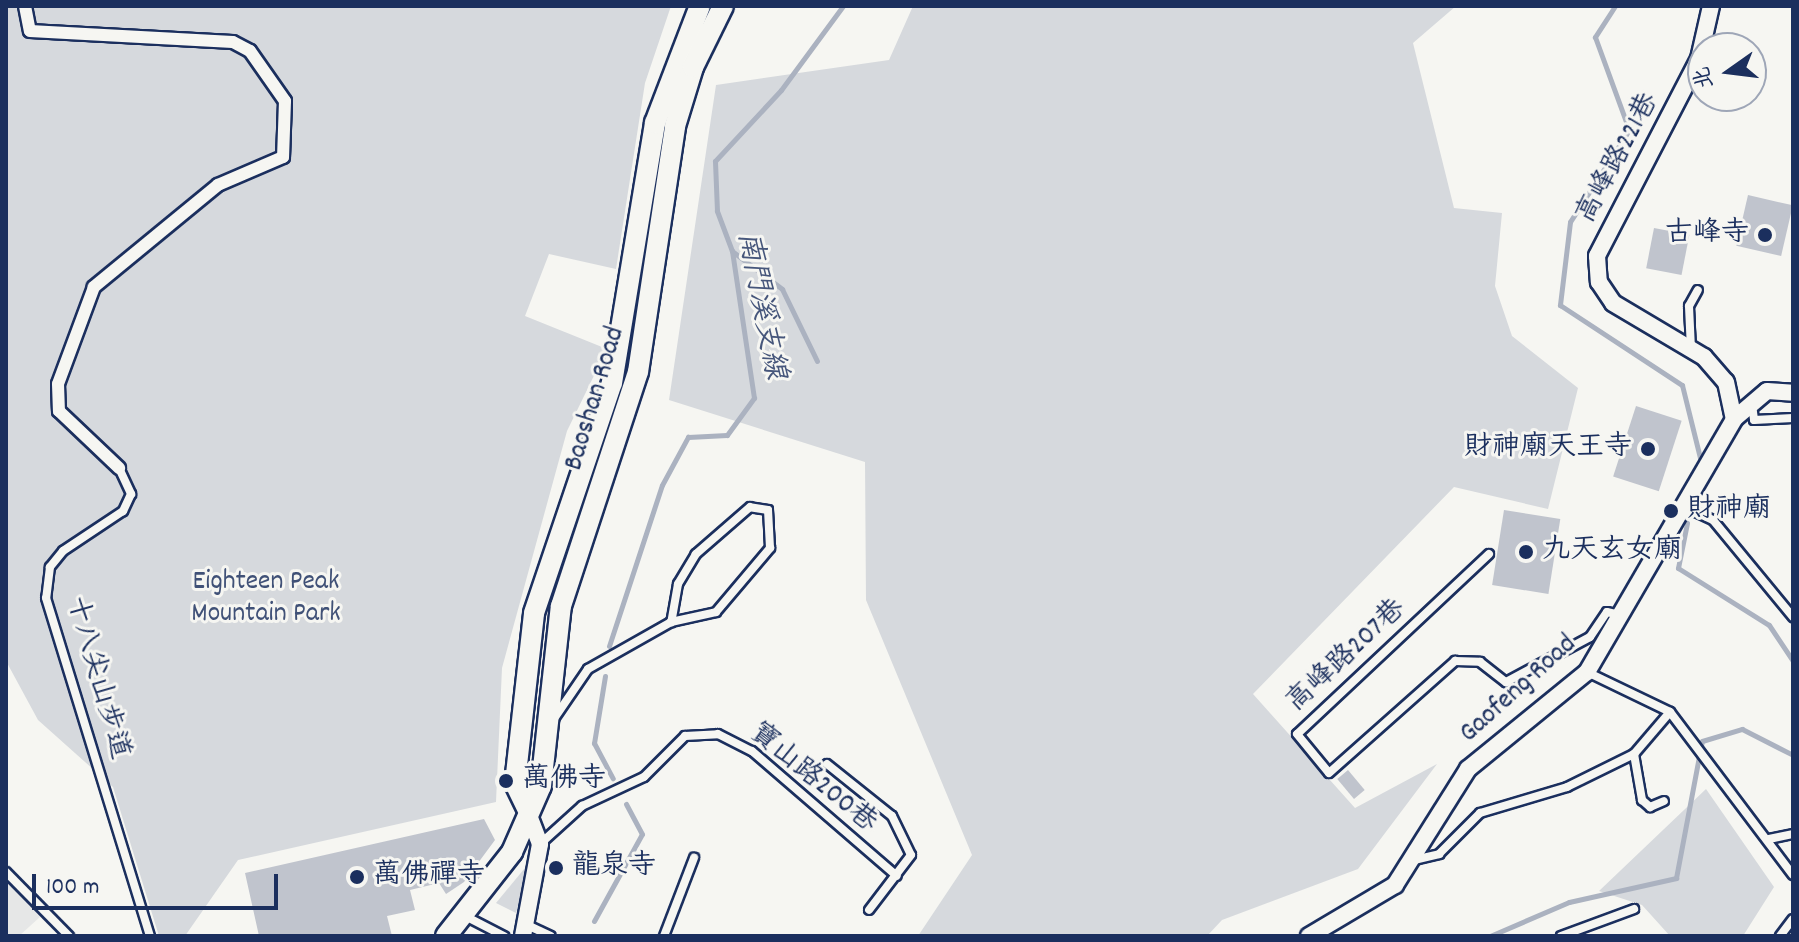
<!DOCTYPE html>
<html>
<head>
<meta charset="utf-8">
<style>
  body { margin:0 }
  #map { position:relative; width:1799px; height:942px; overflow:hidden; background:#f6f6f2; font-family:Dekko,"LXGW WenKai TC",sans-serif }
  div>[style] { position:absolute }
  .built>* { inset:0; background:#e6e7e7 }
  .green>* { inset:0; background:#d6d9dd }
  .stream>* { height:5px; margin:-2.5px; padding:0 2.5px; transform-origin:2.5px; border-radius:2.5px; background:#abb2c0 }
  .building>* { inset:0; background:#c0c4cd; transform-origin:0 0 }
  .roads { filter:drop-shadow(2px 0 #1b2f5e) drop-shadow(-2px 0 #1b2f5e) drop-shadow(0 2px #1b2f5e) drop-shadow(0 -2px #1b2f5e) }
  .service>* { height:8px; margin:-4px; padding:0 4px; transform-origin:4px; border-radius:4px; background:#f6f6f2 }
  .pedestrian>* { height:12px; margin:-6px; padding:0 6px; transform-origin:6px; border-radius:6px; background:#f6f6f2 }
  .minor>* { height:16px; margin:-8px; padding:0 8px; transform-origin:8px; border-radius:8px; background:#f6f6f2 }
  .tertiary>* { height:20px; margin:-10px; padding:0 10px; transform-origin:10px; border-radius:10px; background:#f6f6f2 }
  .dots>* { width:22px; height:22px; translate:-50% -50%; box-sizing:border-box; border:4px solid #f6f6f2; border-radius:50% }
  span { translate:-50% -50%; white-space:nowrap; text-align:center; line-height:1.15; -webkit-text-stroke:6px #f6f6f2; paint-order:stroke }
  .street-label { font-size:28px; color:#1b2f5e }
  .poi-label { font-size:28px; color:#1b2f5e }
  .right { translate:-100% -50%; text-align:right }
  .left { translate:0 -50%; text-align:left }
  .park-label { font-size:28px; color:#405177 }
  .water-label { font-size:30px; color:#46567b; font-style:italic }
  .frame { position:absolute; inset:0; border:8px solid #1b2f5e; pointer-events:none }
  .north { position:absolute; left:1687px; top:32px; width:80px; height:80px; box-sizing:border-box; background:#f6f6f2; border:2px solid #9ea6b7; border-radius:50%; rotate:256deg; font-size:22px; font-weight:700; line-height:32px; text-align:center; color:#1b2f5e }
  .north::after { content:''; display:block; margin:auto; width:28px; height:36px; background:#1b2f5e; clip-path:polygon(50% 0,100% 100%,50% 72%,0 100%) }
  .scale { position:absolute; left:32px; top:874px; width:246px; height:36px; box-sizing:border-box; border:4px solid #1b2f5e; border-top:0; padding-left:10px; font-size:24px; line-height:28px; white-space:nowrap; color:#1b2f5e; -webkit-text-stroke:6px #f6f6f2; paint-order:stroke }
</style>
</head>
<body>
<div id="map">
  <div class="built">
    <div style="clip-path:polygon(6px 880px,40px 917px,19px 936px,6px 936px)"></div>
  </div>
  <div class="green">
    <div style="clip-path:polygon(6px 6px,671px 6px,645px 83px,616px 269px,549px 254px,525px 316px,607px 349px,567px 431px,502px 668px,496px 802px,238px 860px,185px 936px,159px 936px,113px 787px,38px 720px,6px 661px)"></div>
    <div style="clip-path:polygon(913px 6px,1456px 6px,1413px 43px,1454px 208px,1502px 213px,1495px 286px,1512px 336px,1578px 388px,1548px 509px,1454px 487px,1253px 694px,1355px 808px,1437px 764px,1358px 869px,1222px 920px,1207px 936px,918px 936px,972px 855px,866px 600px,865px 462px,669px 400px,716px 85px,889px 60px)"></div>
    <div style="clip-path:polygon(1706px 789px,1774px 887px,1743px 936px,1670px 936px,1642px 905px,1599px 891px)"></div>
    <div style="clip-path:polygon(529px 863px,516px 913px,496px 903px)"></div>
  </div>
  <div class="stream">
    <div style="left:1615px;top:6px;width:37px;rotate:123deg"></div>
    <div style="left:1595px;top:37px;width:99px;rotate:69.9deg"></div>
    <div style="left:1629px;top:130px;width:109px;rotate:122.7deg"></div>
    <div style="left:1570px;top:222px;width:84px;rotate:96.9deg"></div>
    <div style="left:1560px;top:305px;width:146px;rotate:33.3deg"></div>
    <div style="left:1682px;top:385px;width:75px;rotate:76.1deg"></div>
    <div style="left:732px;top:251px;width:63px;rotate:37.2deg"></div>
    <div style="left:782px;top:289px;width:80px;rotate:64.1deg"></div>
    <div style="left:1687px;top:523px;width:46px;rotate:101.3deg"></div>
    <div style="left:1678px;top:568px;width:107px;rotate:32.1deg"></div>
    <div style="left:1769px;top:625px;width:43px;rotate:56.3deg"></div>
    <div style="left:609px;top:646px;width:169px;rotate:-71.8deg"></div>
    <div style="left:662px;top:485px;width:55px;rotate:-61.6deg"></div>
    <div style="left:688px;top:437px;width:39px;rotate:-3deg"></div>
    <div style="left:727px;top:435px;width:46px;rotate:-53.9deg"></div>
    <div style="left:754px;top:398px;width:149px;rotate:-98.5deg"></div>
    <div style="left:732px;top:251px;width:43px;rotate:-110.6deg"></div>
    <div style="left:717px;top:211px;width:50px;rotate:-92.3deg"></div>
    <div style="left:715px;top:161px;width:97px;rotate:-47.1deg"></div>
    <div style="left:781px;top:90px;width:104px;rotate:-53.6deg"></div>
    <div style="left:605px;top:676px;width:68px;rotate:99.3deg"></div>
    <div style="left:594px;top:743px;width:40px;rotate:62deg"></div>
    <div style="left:594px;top:921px;width:99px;rotate:-61.1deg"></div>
    <div style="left:642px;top:834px;width:34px;rotate:-118deg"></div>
    <div style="left:1490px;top:936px;width:86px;rotate:-23.3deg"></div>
    <div style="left:1569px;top:902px;width:110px;rotate:-12.6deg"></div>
    <div style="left:1676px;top:878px;width:139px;rotate:-79.3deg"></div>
    <div style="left:1702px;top:741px;width:42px;rotate:-16.7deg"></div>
    <div style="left:1742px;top:729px;width:57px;rotate:27deg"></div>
  </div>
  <div class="building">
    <div style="left:1748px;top:195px;width:46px;height:52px;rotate:13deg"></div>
    <div style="left:1654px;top:228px;width:36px;height:41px;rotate:11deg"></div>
    <div style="left:1636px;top:406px;width:48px;height:74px;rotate:18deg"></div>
    <div style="left:1504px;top:510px;width:57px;height:76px;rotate:9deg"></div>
    <div style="left:1348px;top:770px;width:26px;height:14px;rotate:50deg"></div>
    <div style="clip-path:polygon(484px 819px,495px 840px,464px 882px,446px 894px,439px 883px,410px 890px,415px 910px,387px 916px,392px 936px,259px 936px,245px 873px)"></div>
  </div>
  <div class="roads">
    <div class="service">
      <div style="left:1691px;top:349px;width:43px;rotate:-92.7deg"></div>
      <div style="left:1689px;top:306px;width:18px;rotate:-61deg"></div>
      <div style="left:1752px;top:405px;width:15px;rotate:82deg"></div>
      <div style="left:1754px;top:420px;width:39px;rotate:-3deg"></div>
      <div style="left:119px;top:468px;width:29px;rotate:65deg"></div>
      <div style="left:131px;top:494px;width:19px;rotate:115deg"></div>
      <div style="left:123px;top:511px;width:72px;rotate:146.3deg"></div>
      <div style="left:63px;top:551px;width:21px;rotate:129deg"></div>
      <div style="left:50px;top:567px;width:31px;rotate:97deg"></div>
      <div style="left:46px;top:598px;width:354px;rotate:72.9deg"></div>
      <div style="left:1685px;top:507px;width:31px;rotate:25deg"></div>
      <div style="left:1713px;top:520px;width:126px;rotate:50.5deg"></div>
      <div style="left:1489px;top:554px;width:263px;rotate:136.8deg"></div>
      <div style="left:1297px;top:734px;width:50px;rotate:50.6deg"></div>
      <div style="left:1329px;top:773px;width:169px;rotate:-41.6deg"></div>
      <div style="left:1455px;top:661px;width:25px;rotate:2deg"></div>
      <div style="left:1480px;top:662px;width:33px;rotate:38deg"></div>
      <div style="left:1506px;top:682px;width:95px;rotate:-28.2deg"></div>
      <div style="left:1590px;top:637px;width:30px;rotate:-56deg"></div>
      <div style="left:1607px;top:612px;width:13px;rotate:13deg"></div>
      <div style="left:1587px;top:672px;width:92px;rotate:25.7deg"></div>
      <div style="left:1670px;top:712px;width:204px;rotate:53deg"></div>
      <div style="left:549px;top:726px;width:69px;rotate:-55.6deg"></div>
      <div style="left:588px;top:669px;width:95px;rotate:-29.5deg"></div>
      <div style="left:671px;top:622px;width:46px;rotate:-12.5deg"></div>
      <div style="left:716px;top:612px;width:84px;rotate:-49.8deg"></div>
      <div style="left:770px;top:548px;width:38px;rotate:-93deg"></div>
      <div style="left:768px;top:510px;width:18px;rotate:-171deg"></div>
      <div style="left:750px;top:507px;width:72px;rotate:139deg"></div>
      <div style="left:696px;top:554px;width:35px;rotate:121deg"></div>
      <div style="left:678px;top:584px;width:39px;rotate:100deg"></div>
      <div style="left:1634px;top:754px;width:47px;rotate:80.1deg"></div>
      <div style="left:1642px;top:800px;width:11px;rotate:41deg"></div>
      <div style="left:1650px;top:807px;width:15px;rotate:-23deg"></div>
      <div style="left:827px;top:764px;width:83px;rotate:38.7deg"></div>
      <div style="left:892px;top:816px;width:43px;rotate:64deg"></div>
      <div style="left:911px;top:855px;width:69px;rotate:127.4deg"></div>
      <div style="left:1769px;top:839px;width:25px;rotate:-12deg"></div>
      <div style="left:540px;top:844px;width:57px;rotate:-42.1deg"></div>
      <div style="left:582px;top:806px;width:68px;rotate:-25.1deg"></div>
      <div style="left:644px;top:777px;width:58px;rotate:-45deg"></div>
      <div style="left:685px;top:736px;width:33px;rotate:-3deg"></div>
      <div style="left:718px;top:734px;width:38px;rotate:27deg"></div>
      <div style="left:752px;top:751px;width:191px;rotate:40.8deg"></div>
      <div style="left:1414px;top:860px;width:26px;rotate:-13deg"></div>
      <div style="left:1439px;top:854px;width:58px;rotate:-45deg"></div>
      <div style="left:1480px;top:813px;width:91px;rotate:-16.6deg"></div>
      <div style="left:1567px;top:787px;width:75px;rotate:-26.2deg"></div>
      <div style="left:1634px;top:754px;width:55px;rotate:-49.4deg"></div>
      <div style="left:6px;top:872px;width:90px;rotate:45.5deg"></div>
      <div style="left:467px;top:917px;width:42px;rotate:27.2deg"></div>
      <div style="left:527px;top:925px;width:26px;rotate:25deg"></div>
      <div style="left:664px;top:936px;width:84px;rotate:-69deg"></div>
      <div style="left:1561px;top:936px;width:78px;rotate:-20.3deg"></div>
      <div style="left:1780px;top:936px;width:21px;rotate:-53deg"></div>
    </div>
    <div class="pedestrian">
      <div style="left:25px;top:6px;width:25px;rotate:79deg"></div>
      <div style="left:30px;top:31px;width:203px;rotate:3.1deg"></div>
      <div style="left:233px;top:42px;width:19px;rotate:28deg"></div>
      <div style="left:250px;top:51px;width:61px;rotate:55deg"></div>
      <div style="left:285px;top:101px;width:56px;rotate:92deg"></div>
      <div style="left:283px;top:157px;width:71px;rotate:156.7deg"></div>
      <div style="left:218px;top:185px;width:161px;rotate:140.6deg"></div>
      <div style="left:94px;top:287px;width:103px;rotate:110.4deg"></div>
      <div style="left:58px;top:384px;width:27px;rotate:88deg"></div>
      <div style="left:59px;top:411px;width:83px;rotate:43.5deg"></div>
    </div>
    <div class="minor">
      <div style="left:1711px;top:6px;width:54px;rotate:102.8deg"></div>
      <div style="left:1699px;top:59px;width:222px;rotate:117.4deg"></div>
      <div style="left:1597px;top:256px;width:26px;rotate:86deg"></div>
      <div style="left:1599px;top:282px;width:25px;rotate:56deg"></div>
      <div style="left:1613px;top:303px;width:106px;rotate:30.7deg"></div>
      <div style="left:1704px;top:357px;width:33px;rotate:49deg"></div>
      <div style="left:1726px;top:382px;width:38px;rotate:78deg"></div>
      <div style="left:523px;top:936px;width:94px;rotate:-79.5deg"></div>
      <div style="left:540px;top:844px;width:36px;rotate:-111deg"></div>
      <div style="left:1309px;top:936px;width:100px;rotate:-30.7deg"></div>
      <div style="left:1395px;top:885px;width:137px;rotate:-57.8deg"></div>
      <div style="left:1468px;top:769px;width:154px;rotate:-39.2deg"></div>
      <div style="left:1587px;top:672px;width:293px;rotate:-59.8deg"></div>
      <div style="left:1734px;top:419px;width:43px;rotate:-40.3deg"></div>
      <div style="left:1767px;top:391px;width:26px;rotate:4deg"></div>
    </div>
    <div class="tertiary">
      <div style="left:527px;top:808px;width:28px;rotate:-116deg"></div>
      <div style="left:515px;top:783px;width:171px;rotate:-83.6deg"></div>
      <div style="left:534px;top:613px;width:243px;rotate:-71.3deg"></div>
      <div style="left:612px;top:383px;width:264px;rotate:-80.6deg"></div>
      <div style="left:655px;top:123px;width:125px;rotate:-69deg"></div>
      <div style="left:446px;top:936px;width:107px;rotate:-51.8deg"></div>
      <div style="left:512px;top:852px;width:72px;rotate:-66.3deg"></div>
      <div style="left:541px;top:786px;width:181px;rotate:-83.7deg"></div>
      <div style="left:561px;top:606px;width:246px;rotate:-71.8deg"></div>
      <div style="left:638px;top:372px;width:249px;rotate:-81.4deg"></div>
      <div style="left:675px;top:126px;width:62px;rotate:-73deg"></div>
      <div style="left:693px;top:67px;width:68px;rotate:-63.8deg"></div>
    </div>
  </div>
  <div class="dots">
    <div style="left:1765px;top:235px;background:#1b2f5e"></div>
    <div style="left:1648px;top:449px;background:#1b2f5e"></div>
    <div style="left:1671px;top:511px;background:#1b2f5e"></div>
    <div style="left:1526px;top:552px;background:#1b2f5e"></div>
    <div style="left:506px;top:781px;background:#1b2f5e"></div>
    <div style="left:556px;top:868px;background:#1b2f5e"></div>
    <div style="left:357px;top:877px;background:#1b2f5e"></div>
  </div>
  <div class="street-label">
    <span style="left:1619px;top:159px;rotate:-62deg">高峰路221巷</span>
    <span style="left:596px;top:399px;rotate:-73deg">Baoshan Road</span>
    <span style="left:1347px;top:657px;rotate:-43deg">高峰路207巷</span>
    <span style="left:96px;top:678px;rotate:74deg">十八尖山步道</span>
    <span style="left:1519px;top:690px;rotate:-42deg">Gaofeng Road</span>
    <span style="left:812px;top:779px;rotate:39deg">寶山路200巷</span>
  </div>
  <div class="poi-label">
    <span class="right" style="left:1749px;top:235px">古峰寺</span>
    <span class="right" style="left:1632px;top:449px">財神廟天王寺</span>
    <span class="left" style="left:1687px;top:511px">財神廟</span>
    <span class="left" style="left:1542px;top:552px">九天玄女廟</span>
    <span class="left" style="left:522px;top:781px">萬佛寺</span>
    <span class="left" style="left:572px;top:868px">龍泉寺</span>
    <span class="left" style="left:373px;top:877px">萬佛禪寺</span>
  </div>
  <div class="park-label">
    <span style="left:266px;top:599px">Eighteen Peak<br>Mountain Park</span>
  </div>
  <div class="water-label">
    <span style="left:759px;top:306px;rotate:79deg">南門溪支線</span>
  </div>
  <div class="frame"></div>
  <div class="north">北</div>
  <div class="scale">100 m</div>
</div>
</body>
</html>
